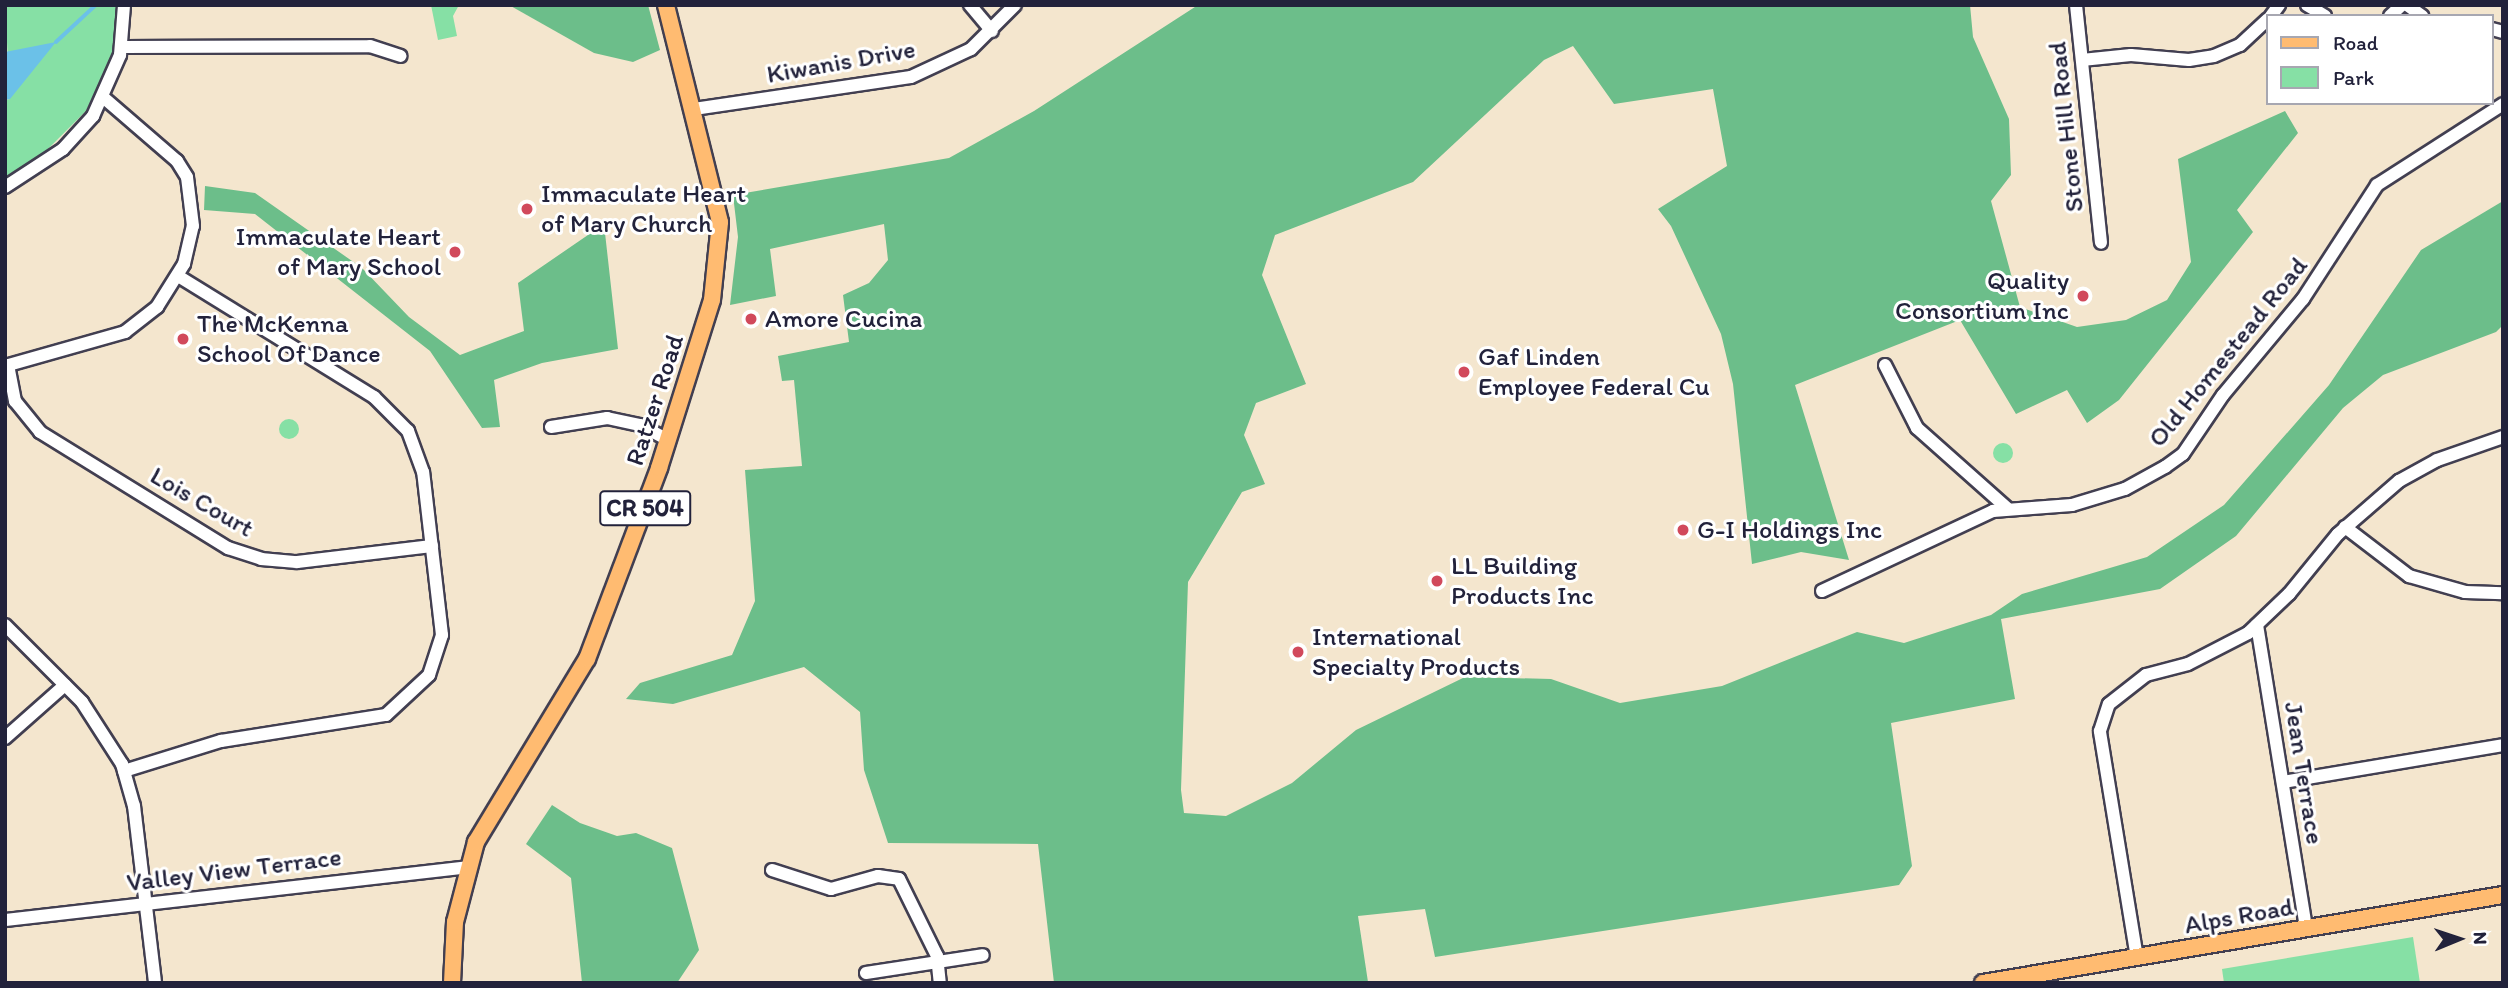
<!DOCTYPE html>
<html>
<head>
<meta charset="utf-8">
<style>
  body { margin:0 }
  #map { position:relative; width:2508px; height:988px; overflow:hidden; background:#f4e6ce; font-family:Itim,sans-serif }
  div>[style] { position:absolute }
  .green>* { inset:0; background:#86e0a5 }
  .round { border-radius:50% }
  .forest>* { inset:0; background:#6cbe8a }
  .water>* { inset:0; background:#6bc1e8 }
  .stream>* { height:3.5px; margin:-1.75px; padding:0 1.75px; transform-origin:1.75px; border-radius:1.75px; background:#6bc1e8 }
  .roads { filter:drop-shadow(2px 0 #423f51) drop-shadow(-2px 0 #423f51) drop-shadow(0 2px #423f51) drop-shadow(0 -2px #423f51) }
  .minor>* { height:12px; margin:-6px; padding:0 6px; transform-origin:6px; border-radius:6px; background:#fff }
  .major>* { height:16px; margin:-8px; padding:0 8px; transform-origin:8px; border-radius:8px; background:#ffbb71 }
  .dots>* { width:19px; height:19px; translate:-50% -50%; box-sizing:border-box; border:4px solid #fff; border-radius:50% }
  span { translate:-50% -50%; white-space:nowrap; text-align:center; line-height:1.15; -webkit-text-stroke:6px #fff; paint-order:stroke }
  .shield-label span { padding:2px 5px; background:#fff; border:2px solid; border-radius:5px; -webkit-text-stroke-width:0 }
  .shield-label { font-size:24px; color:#22223b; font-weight:700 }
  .street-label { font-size:26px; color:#22223b }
  .poi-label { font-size:26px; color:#22223b }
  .left { translate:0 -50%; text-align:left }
  .right { translate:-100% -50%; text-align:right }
  .frame { position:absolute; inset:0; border:7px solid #22223b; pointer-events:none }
  .legend { position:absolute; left:2266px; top:14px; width:228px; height:91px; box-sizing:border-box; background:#fff; border:2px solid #a7a7b1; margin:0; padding:9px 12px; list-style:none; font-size:21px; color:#22223b }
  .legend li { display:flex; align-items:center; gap:14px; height:35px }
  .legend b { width:35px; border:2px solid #a7a7b1 }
  .north { position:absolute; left:2424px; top:904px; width:70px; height:70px; -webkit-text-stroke:5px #fff; paint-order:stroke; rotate:88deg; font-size:19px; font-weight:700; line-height:28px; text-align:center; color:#22223b }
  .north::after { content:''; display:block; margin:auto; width:24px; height:32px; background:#22223b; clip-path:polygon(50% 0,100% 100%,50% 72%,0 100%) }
</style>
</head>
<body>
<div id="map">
  <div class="green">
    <div style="clip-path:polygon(5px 5px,124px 5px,125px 11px,117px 15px,113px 54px,86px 111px,41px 156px,5px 177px,5px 100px,10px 99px)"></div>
    <div style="clip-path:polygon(431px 5px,459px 5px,453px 16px,457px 36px,438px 40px)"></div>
    <div class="round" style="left:279px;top:419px;width:20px;height:20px"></div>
    <div class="round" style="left:1993px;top:443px;width:20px;height:20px"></div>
    <div style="clip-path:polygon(2413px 937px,2420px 983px,2224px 983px,2222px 969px)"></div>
  </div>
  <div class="forest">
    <div style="clip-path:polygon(509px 5px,648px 5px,660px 50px,633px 62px,594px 53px)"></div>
    <div style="clip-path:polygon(1198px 5px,1970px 5px,1973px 37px,2009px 119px,2011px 175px,1991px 201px,2020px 307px,2077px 327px,2126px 320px,2167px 300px,2191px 262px,2178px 159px,2285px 111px,2298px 133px,2237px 210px,2253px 232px,2119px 400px,2087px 423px,2067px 390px,2016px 414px,1960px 320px,1795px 385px,1849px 560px,1801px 552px,1752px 564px,1733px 384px,1721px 334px,1671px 226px,1658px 209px,1727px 166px,1713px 89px,1614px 104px,1573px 46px,1544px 60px,1413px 182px,1275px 235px,1262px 275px,1306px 384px,1256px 403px,1244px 435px,1265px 484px,1242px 492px,1188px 582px,1181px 790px,1184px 813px,1226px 816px,1292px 783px,1356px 730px,1465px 677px,1551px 679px,1620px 703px,1722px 686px,1857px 632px,1904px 643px,1991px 615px,2022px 594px,2147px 557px,2224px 505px,2329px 385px,2421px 250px,2503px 201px,2503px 325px,2496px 332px,2383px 375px,2343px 408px,2236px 536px,2160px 589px,2001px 619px,2015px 699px,1891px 723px,1912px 866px,1899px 885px,1435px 957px,1425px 909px,1358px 916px,1368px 982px,1364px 983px,1054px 983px,1038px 844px,888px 843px,864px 770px,860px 712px,804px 667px,673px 704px,626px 699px,640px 683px,732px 655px,755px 601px,745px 470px,802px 466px,794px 380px,782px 381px,778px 356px,849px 342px,843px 295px,869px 283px,888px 260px,884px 224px,770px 249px,776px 296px,730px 305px,738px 237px,733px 195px,949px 158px,1034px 111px)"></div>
    <div style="clip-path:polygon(205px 186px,255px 193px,362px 268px,409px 317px,460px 355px,524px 331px,518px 283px,604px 224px,618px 349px,542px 363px,494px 380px,500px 427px,482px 428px,430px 351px,255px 214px,204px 210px)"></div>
    <div style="clip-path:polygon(552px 805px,580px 823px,617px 836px,636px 833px,672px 848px,699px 950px,677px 983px,582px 983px,571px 878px,526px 844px)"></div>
  </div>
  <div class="water">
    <div style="clip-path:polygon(56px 42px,10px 99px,5px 100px,5px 52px)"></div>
  </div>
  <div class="stream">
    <div style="left:56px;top:42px;width:54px;rotate:-42.8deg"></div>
  </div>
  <div class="roads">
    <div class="minor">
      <div style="left:970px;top:5px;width:34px;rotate:50deg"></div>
      <div style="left:2076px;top:5px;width:239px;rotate:84deg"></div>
      <div style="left:2307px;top:5px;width:21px;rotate:31deg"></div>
      <div style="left:2407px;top:5px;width:19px;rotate:36deg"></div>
      <div style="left:2271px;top:16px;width:14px;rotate:-54deg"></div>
      <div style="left:2390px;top:16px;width:16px;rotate:-43deg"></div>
      <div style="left:2492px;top:29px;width:11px;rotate:15deg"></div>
      <div style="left:122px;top:47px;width:248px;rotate:-0.2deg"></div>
      <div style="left:370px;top:46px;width:32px;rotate:18deg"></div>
      <div style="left:2082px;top:60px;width:49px;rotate:-5.8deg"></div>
      <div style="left:2131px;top:55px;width:58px;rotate:4.9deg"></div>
      <div style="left:2189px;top:60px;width:25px;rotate:-9deg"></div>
      <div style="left:2214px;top:56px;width:28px;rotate:-23deg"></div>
      <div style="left:2240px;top:45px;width:38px;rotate:-43deg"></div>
      <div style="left:694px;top:109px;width:219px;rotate:-8.4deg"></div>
      <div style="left:911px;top:77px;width:66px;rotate:-25deg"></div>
      <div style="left:971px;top:49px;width:62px;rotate:-45deg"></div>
      <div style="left:5px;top:187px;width:69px;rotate:-33.2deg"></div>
      <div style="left:63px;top:149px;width:45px;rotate:-47.7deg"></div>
      <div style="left:93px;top:116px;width:67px;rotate:-66.1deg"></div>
      <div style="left:120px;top:55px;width:50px;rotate:-85.4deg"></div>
      <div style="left:8px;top:365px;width:37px;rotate:79deg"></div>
      <div style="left:15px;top:401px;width:40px;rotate:51deg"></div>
      <div style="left:40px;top:432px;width:221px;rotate:31.7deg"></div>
      <div style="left:228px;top:548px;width:35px;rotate:18deg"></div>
      <div style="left:261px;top:559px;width:36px;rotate:5deg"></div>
      <div style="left:297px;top:562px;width:136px;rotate:-6.8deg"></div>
      <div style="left:1885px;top:365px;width:71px;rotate:63.1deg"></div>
      <div style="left:1917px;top:428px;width:120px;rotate:41.6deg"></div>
      <div style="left:5px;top:366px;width:125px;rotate:-15.8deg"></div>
      <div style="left:125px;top:332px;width:41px;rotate:-38deg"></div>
      <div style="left:157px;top:307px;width:51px;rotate:-57.9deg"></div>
      <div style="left:184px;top:264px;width:39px;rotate:-77deg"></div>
      <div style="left:193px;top:226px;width:49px;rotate:-97deg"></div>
      <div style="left:187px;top:177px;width:19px;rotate:-122deg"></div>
      <div style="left:177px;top:161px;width:96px;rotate:-139.2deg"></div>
      <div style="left:551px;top:427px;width:57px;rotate:-9.1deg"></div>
      <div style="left:607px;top:418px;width:34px;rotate:12deg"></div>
      <div style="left:640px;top:425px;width:32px;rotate:28deg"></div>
      <div style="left:2345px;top:527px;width:81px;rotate:37.4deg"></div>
      <div style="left:2409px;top:576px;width:58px;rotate:15.9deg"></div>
      <div style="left:2465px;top:592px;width:38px;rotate:2deg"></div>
      <div style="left:1822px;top:591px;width:189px;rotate:-25.1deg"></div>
      <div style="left:1993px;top:511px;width:79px;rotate:-4.3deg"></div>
      <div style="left:2072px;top:505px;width:55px;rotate:-16.8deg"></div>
      <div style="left:2125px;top:489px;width:46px;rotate:-28.8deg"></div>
      <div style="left:2165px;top:467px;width:22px;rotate:-36deg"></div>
      <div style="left:2183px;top:454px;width:71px;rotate:-55.9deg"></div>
      <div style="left:2223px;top:395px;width:125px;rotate:-50.2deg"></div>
      <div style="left:2303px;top:299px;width:136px;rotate:-57deg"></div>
      <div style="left:2377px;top:185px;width:150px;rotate:-32.7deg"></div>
      <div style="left:5px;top:625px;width:109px;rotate:45deg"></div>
      <div style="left:82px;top:702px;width:74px;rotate:57.2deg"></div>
      <div style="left:122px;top:764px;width:44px;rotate:74.1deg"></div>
      <div style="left:134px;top:806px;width:178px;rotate:83.2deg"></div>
      <div style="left:2257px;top:625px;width:308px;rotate:80.8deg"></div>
      <div style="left:5px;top:738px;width:80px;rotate:-41.5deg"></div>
      <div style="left:124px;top:771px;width:102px;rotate:-17.2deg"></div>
      <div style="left:221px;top:741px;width:167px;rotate:-9deg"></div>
      <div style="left:386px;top:715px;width:59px;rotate:-42.9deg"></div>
      <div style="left:429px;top:675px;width:42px;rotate:-72deg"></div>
      <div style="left:442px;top:635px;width:164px;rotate:-96.6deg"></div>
      <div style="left:423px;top:472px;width:44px;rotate:-110.1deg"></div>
      <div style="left:408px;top:431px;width:48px;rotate:-135deg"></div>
      <div style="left:374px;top:397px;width:230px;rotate:-148.3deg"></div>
      <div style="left:2283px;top:782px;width:223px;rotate:-9.5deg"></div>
      <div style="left:772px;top:870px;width:62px;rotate:17.9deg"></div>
      <div style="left:831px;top:889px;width:49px;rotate:-15.5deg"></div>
      <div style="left:878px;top:876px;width:21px;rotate:8deg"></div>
      <div style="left:899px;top:879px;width:86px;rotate:63.7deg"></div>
      <div style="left:937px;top:956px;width:27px;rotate:84deg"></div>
      <div style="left:5px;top:920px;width:466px;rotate:-6.5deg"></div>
      <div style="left:2137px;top:958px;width:230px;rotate:-99.3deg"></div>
      <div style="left:2100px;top:731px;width:28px;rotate:-72deg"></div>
      <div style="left:2109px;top:704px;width:47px;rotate:-38.1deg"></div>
      <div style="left:2146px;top:675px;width:43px;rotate:-14.7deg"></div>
      <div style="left:2188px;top:664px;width:68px;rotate:-27.3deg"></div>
      <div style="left:2248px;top:633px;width:57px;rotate:-43.6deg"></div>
      <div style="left:2289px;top:594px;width:77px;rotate:-50.8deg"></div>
      <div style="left:2338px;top:534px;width:81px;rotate:-41deg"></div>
      <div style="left:2399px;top:481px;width:43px;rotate:-28.9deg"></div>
      <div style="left:2437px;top:460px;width:70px;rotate:-19.2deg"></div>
      <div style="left:866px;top:973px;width:118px;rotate:-8.7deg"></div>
    </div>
    <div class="major">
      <div style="left:452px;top:983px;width:61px;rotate:-87.2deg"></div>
      <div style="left:455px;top:922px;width:83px;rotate:-75.3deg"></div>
      <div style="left:476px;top:842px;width:214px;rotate:-58.8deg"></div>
      <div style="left:587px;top:659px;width:204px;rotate:-69.3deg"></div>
      <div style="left:659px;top:468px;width:176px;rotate:-72.5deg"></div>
      <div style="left:712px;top:300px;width:78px;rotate:-84.1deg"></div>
      <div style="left:720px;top:222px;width:224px;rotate:-104deg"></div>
      <div style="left:1983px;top:983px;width:527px;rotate:-9.61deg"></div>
    </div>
  </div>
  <div class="dots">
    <div style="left:527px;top:209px;background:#d1495b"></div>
    <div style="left:455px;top:252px;background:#d1495b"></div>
    <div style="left:2083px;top:296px;background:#d1495b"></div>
    <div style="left:751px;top:319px;background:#d1495b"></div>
    <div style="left:183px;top:339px;background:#d1495b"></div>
    <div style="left:1464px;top:372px;background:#d1495b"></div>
    <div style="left:1683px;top:530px;background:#d1495b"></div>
    <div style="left:1437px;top:581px;background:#d1495b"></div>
    <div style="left:1298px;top:652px;background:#d1495b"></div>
  </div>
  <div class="shield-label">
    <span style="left:645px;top:508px">CR 504</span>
  </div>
  <div class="street-label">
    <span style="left:841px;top:62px;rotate:-10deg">Kiwanis Drive</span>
    <span style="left:2066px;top:127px;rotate:-96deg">Stone Hill Road</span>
    <span style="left:2228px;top:352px;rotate:-51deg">Old Homestead Road</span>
    <span style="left:655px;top:400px;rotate:-72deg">Ratzer Road</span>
    <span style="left:202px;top:502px;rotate:30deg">Lois Court</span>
    <span style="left:2304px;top:773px;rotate:81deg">Jean Terrace</span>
    <span style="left:234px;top:870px;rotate:-7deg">Valley View Terrace</span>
    <span style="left:2239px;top:916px;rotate:-10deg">Alps Road</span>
  </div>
  <div class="poi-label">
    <span class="left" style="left:541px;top:209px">Immaculate Heart<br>of Mary Church</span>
    <span class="right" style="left:441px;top:252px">Immaculate Heart<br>of Mary School</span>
    <span class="right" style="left:2069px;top:296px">Quality<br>Consortium Inc</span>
    <span class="left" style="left:765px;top:319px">Amore Cucina</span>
    <span class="left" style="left:197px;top:339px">The McKenna<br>School Of Dance</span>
    <span class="left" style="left:1478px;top:372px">Gaf Linden<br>Employee Federal Cu</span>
    <span class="left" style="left:1697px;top:530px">G-I Holdings Inc</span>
    <span class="left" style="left:1451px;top:581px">LL Building<br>Products Inc</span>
    <span class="left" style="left:1312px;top:652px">International<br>Specialty Products</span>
  </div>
  <div class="frame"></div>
  <ul class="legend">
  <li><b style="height:9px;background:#ffbb71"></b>Road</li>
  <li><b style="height:19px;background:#86e0a5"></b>Park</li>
  </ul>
  <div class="north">N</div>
</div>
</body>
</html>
